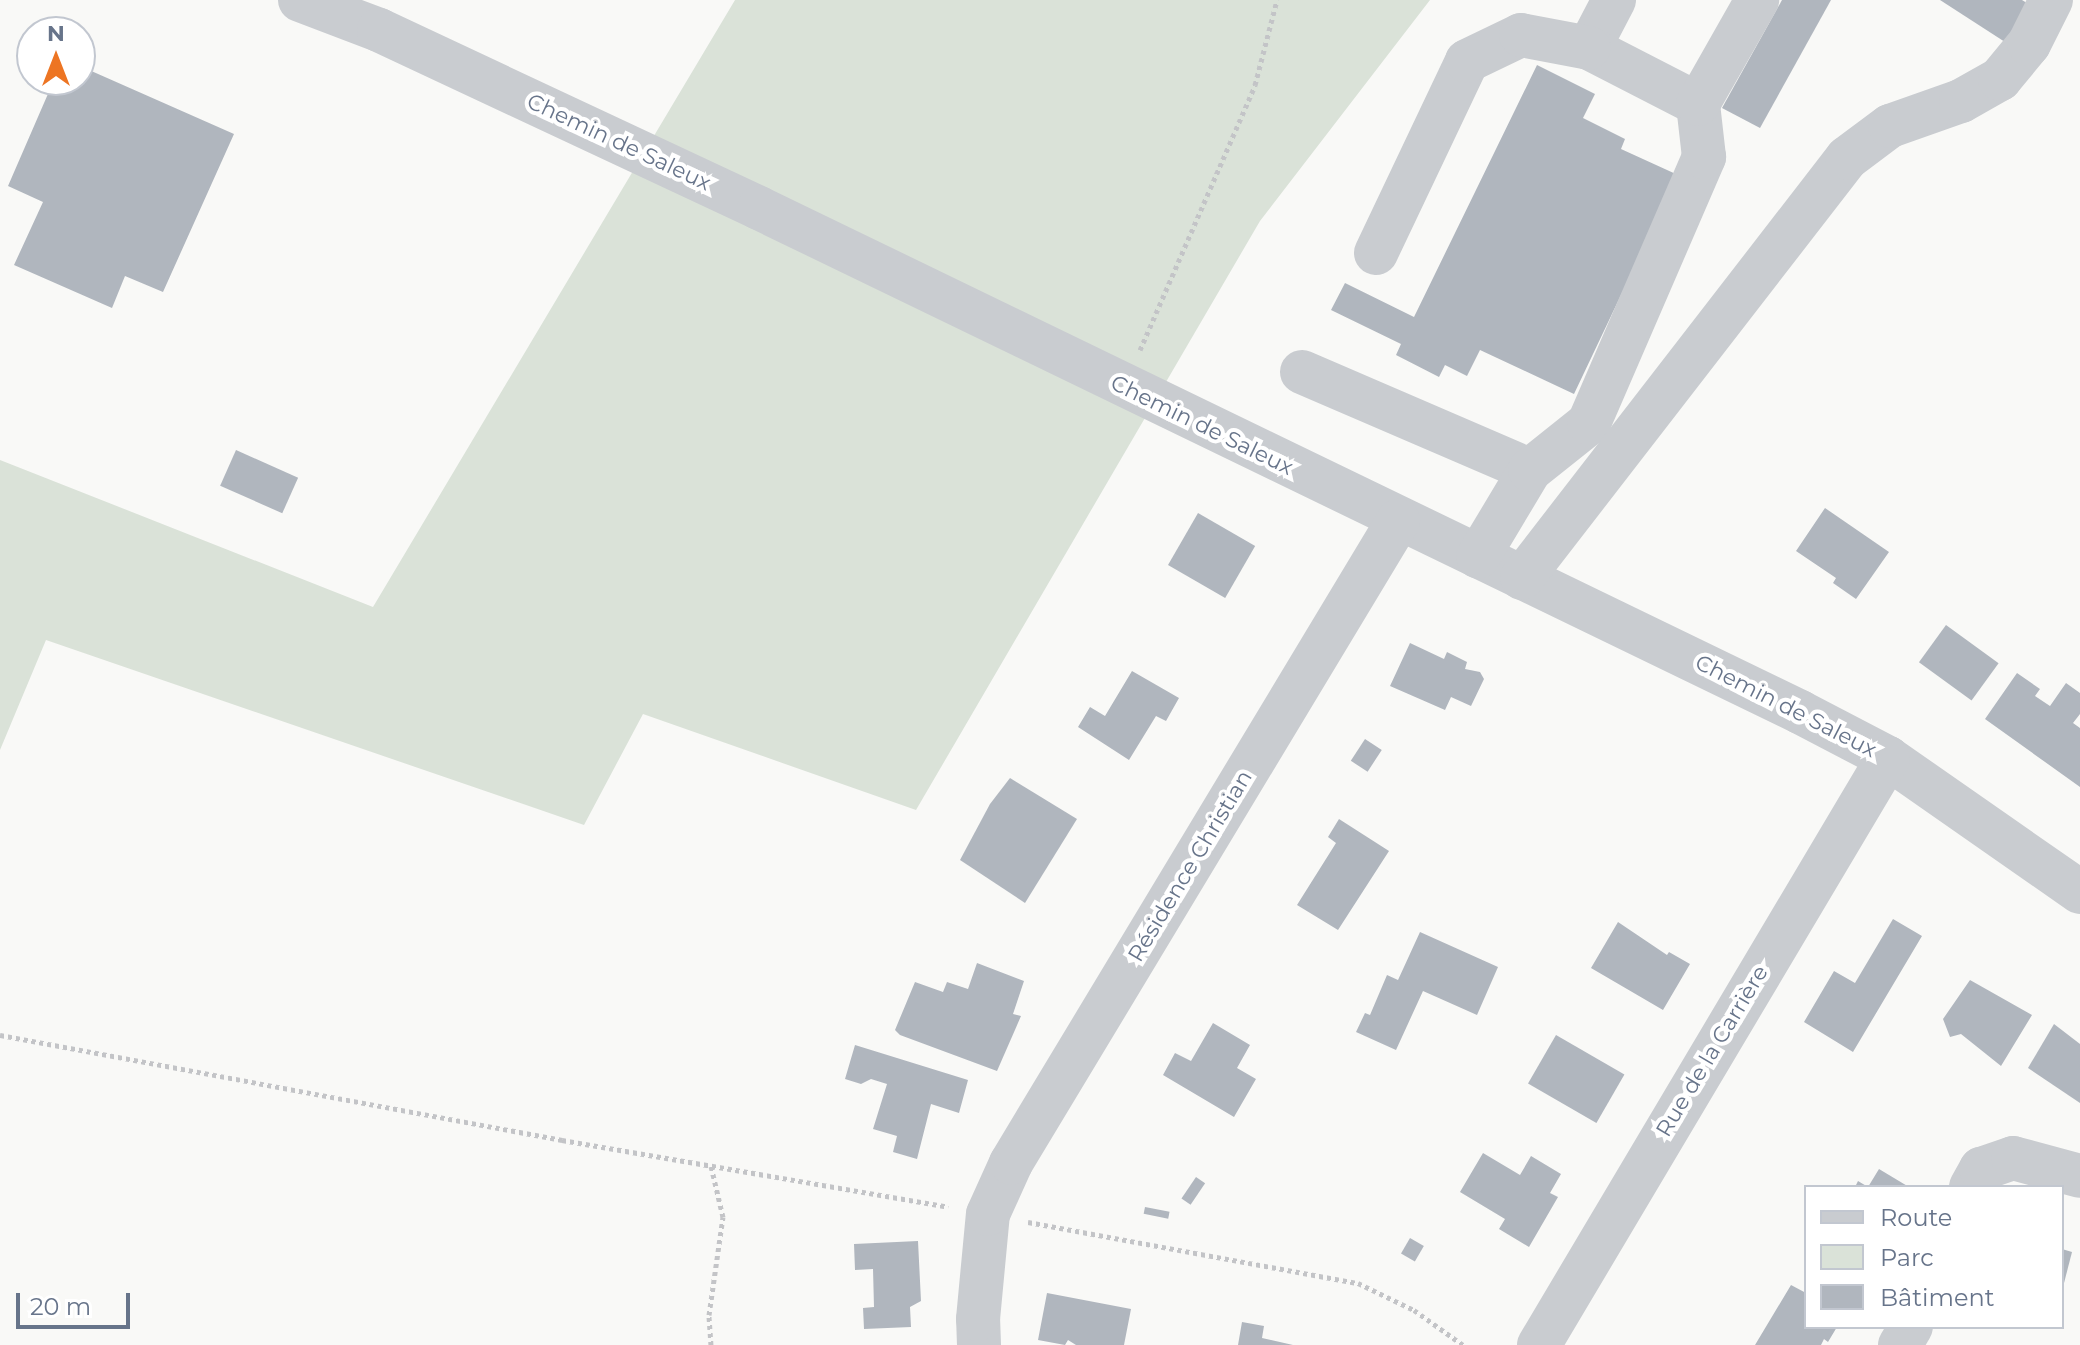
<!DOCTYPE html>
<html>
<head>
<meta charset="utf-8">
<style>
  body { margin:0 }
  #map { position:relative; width:2080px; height:1345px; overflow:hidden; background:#f9f9f7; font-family:Montserrat,sans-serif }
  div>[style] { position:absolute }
  .green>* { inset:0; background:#dae2d8 }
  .building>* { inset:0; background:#b0b6be; transform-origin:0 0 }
  .path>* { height:5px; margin-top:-2.5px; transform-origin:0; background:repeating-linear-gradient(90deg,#c3c4c7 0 4px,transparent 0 8px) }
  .minor>* { height:44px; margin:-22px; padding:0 22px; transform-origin:22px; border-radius:22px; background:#c9ccd0 }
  span { translate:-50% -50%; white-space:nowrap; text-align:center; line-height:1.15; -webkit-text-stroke:8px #fff; paint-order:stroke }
  .street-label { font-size:22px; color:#67748a }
  .legend { position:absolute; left:1804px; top:1185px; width:260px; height:144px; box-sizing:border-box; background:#fff; border:2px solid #c2c7d0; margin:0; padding:10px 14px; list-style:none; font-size:24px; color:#67748a }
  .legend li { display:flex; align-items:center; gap:16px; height:40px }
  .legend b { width:40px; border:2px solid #c2c7d0 }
  .north { position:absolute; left:16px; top:16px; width:80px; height:80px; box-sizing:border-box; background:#fff; border:2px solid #c2c7d0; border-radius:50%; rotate:0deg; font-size:22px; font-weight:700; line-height:32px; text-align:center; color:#67748a }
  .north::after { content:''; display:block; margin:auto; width:28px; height:36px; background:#ed7523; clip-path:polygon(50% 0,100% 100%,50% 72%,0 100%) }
  .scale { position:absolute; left:16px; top:1293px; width:114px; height:36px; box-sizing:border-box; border:4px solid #67748a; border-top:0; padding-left:10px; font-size:24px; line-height:28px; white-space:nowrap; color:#67748a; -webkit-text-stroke:6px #fff; paint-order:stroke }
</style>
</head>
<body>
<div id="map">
  <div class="green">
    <div style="clip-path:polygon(735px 0,1430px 0,1260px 221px,916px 810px,643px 714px,584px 825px,46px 640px,0 750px,0 460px,373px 607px)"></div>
  </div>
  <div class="building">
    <div style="clip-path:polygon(1782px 0,1831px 0,1760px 128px,1722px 108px)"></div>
    <div style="clip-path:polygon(1940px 0,2022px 0,2030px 5px,2005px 42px)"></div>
    <div style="clip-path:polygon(1537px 65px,1595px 94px,1583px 118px,1625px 139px,1621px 149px,1678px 175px,1574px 394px,1480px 350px,1467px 376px,1445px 365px,1439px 377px,1396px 355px,1401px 344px,1331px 310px,1345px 283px,1414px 317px)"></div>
    <div style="clip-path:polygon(80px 66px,234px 134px,163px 292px,125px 276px,112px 308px,14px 265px,43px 202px,8px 186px,54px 80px,80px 80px)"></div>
    <div style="left:236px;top:450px;width:68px;height:39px;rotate:24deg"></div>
    <div style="clip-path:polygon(1825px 508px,1889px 552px,1856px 599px,1833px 583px,1836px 578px,1796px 551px)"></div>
    <div style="left:1198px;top:513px;width:66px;height:60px;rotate:30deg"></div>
    <div style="left:1946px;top:625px;width:65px;height:46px;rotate:36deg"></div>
    <div style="clip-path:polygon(1410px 643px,1444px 659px,1447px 652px,1467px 662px,1465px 669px,1480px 672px,1484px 679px,1471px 706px,1451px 697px,1445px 710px,1390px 686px)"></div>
    <div style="clip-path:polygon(1132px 671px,1179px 698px,1166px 721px,1156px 716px,1129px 760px,1078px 727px,1090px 707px,1105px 716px)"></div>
    <div style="clip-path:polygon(2017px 673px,2040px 689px,2035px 696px,2050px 706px,2066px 683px,2080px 693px,2080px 714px,2073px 723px,2080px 728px,2080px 787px,1985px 719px)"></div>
    <div style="left:1365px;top:739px;width:20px;height:26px;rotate:33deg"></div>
    <div style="clip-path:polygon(1010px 778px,1077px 819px,1025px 903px,960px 860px,990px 804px)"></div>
    <div style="clip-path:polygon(1339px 819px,1389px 851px,1338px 930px,1297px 905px,1336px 843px,1328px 837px)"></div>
    <div style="clip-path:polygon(1893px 919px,1922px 936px,1853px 1052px,1804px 1022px,1834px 971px,1855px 983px)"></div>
    <div style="clip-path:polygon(1618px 922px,1667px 955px,1669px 952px,1690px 964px,1663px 1010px,1591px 968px)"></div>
    <div style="clip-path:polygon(1420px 932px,1498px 967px,1477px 1015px,1423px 991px,1396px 1050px,1356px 1032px,1365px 1013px,1370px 1015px,1387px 975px,1398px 980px)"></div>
    <div style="clip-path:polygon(977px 963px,1024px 981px,1013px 1014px,1021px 1016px,997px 1071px,900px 1035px,895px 1030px,915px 982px,943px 992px,947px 982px,968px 989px)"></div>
    <div style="clip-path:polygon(1970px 980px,2032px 1015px,2001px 1066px,1961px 1034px,1950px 1037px,1943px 1019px)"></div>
    <div style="clip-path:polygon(1213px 1023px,1250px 1045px,1237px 1068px,1256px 1079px,1234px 1117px,1163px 1075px,1175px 1053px,1191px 1061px)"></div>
    <div style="clip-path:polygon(2054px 1024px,2080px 1044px,2080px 1103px,2028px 1068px)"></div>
    <div style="left:1556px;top:1035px;width:79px;height:56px;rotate:30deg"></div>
    <div style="clip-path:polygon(855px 1045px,968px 1080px,959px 1113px,931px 1104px,917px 1159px,893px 1152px,897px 1136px,873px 1129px,887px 1084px,871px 1079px,861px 1084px,845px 1079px)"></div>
    <div style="clip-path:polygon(1483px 1153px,1520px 1175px,1531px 1156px,1561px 1174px,1550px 1193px,1558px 1197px,1529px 1247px,1499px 1229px,1505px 1219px,1460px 1192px)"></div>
    <div style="clip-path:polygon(1879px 1169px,1909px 1187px,1855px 1187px,1858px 1181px,1868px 1187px)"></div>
    <div style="left:1196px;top:1177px;width:11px;height:26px;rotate:34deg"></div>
    <div style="left:1145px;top:1207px;width:25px;height:7px;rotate:11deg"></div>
    <div style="left:1410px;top:1238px;width:16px;height:18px;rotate:30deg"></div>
    <div style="clip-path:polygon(918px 1241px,921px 1301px,910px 1307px,911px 1327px,864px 1329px,863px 1308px,874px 1307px,873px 1269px,855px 1270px,854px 1244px)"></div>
    <div style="clip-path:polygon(2062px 1249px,2072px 1252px,2063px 1287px,2062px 1287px)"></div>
    <div style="clip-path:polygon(1791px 1285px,1806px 1293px,1806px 1327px,1837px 1327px,1828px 1342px,1824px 1339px,1821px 1345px,1755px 1345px)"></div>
    <div style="clip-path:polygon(1047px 1293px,1131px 1309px,1124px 1345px,1076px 1345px,1068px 1340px,1065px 1345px,1038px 1340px)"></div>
    <div style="clip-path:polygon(1242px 1322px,1264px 1326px,1262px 1338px,1293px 1345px,1238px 1345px)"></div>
  </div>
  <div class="path">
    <div style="left:1140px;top:350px;width:289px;rotate:-66.5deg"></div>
    <div style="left:1255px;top:85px;width:88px;rotate:-75.5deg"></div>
    <div style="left:0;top:1035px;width:572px;rotate:10.58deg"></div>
    <div style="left:562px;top:1140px;width:392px;rotate:9.8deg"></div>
    <div style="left:1028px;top:1222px;width:336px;rotate:10.5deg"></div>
    <div style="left:1358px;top:1283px;width:62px;rotate:25.7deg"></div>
    <div style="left:1414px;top:1310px;width:60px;rotate:35.5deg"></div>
    <div style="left:711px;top:1345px;width:30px;rotate:-94deg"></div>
    <div style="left:709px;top:1315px;width:99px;rotate:-81.9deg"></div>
    <div style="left:723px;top:1217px;width:52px;rotate:-103.2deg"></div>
  </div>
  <div class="minor">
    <div style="left:300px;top:0;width:85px;rotate:20.8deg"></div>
    <div style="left:379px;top:30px;width:420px;rotate:25.1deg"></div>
    <div style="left:759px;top:208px;width:1157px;rotate:25.83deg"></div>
    <div style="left:1800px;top:712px;width:99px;rotate:27.6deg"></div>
    <div style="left:1888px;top:758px;width:234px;rotate:34.9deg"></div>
    <div style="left:1614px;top:0;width:54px;rotate:117.5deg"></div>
    <div style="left:1589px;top:48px;width:123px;rotate:27.2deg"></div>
    <div style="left:1376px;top:253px;width:212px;rotate:-64.6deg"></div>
    <div style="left:1467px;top:61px;width:60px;rotate:-25.7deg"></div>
    <div style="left:1521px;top:35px;width:69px;rotate:10.8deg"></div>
    <div style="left:1302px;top:372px;width:248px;rotate:23.3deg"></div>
    <div style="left:1530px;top:470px;width:101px;rotate:120.9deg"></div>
    <div style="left:1530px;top:470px;width:75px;rotate:-38.5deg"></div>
    <div style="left:1589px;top:423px;width:290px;rotate:-66.6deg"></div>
    <div style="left:1704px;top:157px;width:53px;rotate:-96.5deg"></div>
    <div style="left:1698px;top:104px;width:120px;rotate:-60.4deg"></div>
    <div style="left:1522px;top:578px;width:531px;rotate:-52.27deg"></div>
    <div style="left:1847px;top:158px;width:54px;rotate:-36.7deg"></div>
    <div style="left:1890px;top:126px;width:75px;rotate:-19.4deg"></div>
    <div style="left:1961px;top:101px;width:45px;rotate:-29.4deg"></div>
    <div style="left:2000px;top:79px;width:45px;rotate:-50.4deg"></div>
    <div style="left:2029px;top:44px;width:49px;rotate:-63.4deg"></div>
    <div style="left:1971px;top:1187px;width:21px;rotate:-61deg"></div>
    <div style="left:1981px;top:1169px;width:34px;rotate:-19deg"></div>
    <div style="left:2013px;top:1158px;width:69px;rotate:15deg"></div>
    <div style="left:979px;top:1345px;width:26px;rotate:-92deg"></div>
    <div style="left:978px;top:1319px;width:105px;rotate:-84.6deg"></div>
    <div style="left:988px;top:1214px;width:56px;rotate:-65.7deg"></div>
    <div style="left:1011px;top:1163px;width:750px;rotate:-58.92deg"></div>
    <div style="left:1539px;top:1345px;width:683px;rotate:-59.27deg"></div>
    <div style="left:1900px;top:1345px;width:21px;rotate:-59deg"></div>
  </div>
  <div class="street-label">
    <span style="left:619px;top:142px;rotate:25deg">Chemin de Saleux</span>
    <span style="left:1202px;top:425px;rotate:26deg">Chemin de Saleux</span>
    <span style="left:1786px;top:706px;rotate:27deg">Chemin de Saleux</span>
    <span style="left:1190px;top:866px;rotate:-59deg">Résidence Christian</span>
    <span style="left:1712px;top:1051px;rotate:-59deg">Rue de la Carrière</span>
  </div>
  <ul class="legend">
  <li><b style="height:10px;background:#c9ccd0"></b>Route</li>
  <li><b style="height:22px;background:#dae2d8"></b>Parc</li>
  <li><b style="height:22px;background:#b0b6be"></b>Bâtiment</li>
  </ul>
  <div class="north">N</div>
  <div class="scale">20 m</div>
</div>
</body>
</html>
